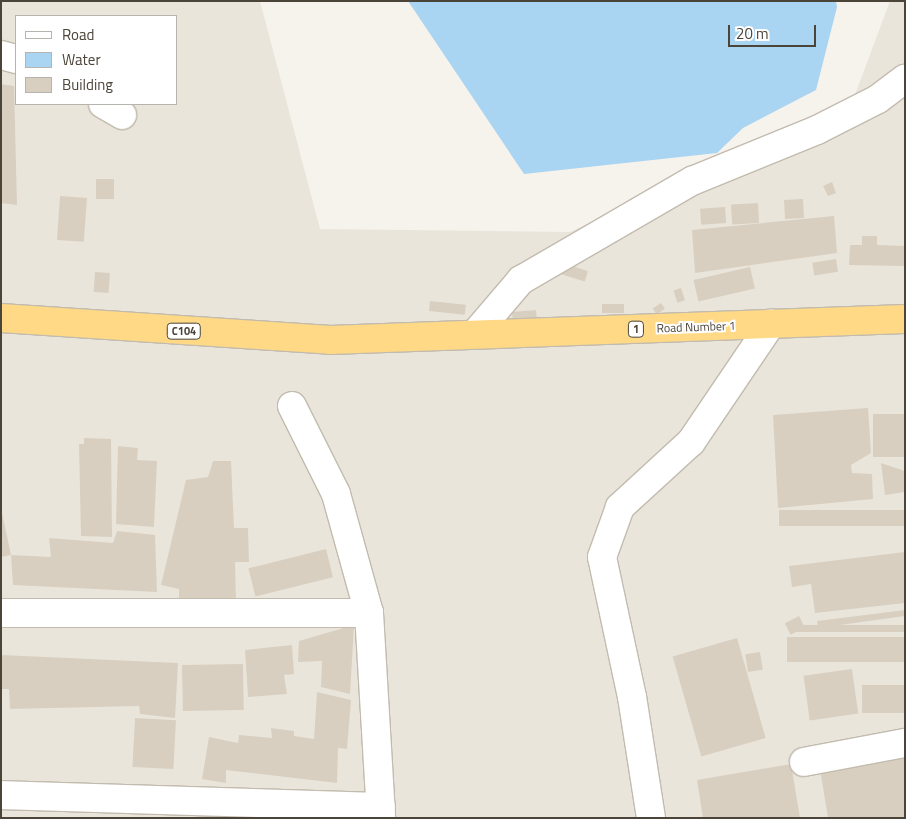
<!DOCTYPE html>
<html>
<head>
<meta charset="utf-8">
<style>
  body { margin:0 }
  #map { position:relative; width:906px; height:819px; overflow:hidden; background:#f6f3ec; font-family:"Titillium Web",sans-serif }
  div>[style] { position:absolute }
  .residential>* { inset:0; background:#eae5da }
  .water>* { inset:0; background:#a9d4f2 }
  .building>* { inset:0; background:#d8cfc1; transform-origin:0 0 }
  .roads { filter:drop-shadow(1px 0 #c2bbae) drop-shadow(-1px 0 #c2bbae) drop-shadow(0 1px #c2bbae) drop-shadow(0 -1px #c2bbae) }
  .minor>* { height:28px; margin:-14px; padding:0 14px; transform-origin:14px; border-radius:14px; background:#fff }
  .trunk>* { height:28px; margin:-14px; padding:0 14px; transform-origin:14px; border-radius:14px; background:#ffd985 }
  span { translate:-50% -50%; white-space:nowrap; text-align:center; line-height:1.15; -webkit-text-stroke:4px #fff; paint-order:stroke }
  .shield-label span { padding:1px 4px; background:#fff; border:1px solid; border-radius:4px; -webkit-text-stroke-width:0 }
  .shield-label { font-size:11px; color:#4b4439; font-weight:700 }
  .street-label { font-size:12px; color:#4b4439 }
  .frame { position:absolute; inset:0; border:2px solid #4b4439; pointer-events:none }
  .legend { position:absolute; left:15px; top:15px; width:162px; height:90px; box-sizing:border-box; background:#fff; border:1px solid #b7b4b0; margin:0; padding:6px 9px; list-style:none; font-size:15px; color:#4b4439 }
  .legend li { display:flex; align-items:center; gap:10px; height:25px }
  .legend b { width:25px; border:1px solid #b7b4b0 }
  .scale { position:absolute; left:728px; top:25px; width:88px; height:22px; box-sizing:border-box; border:2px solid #4b4439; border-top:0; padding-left:6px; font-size:15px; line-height:18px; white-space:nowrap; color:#4b4439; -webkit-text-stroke:4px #fff; paint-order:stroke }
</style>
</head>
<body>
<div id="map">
  <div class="residential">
    <div style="clip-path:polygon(evenodd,1px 1px,260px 1px,320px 229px,570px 232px,853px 100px,890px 1px,905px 1px,905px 818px,1px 818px,1px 1px,16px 16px,176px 16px,176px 104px,16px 104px,16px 16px)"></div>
  </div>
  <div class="water">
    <div style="clip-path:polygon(408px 1px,836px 1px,837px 7px,816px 90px,743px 128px,717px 153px,524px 174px)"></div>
  </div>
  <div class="building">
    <div style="clip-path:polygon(1px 84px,14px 86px,17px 205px,1px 203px)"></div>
    <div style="left:96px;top:179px;width:18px;height:20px"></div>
    <div style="clip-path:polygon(832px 182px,836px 193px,828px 196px,823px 186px)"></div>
    <div style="left:60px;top:196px;width:27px;height:44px;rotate:4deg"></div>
    <div style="left:803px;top:199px;width:19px;height:19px;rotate:87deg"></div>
    <div style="left:758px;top:203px;width:20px;height:27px;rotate:87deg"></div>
    <div style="left:725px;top:207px;width:16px;height:25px;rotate:86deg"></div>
    <div style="clip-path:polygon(834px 216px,837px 253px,695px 273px,692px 230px)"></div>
    <div style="clip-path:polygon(862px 236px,877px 236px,877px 245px,905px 246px,905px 266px,849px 265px,850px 245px,862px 245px)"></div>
    <div style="left:836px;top:259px;width:13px;height:24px;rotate:81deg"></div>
    <div style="left:565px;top:264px;width:24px;height:11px;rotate:17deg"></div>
    <div style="left:750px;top:267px;width:22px;height:58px;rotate:77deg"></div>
    <div style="left:95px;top:272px;width:15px;height:20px;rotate:4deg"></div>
    <div style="left:681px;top:288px;width:13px;height:8px;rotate:72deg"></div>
    <div style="left:430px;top:301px;width:36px;height:10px;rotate:6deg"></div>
    <div style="left:661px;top:303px;width:7px;height:10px;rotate:56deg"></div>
    <div style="left:602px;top:304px;width:22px;height:9px"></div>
    <div style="left:536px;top:310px;width:11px;height:24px;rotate:85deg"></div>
    <div style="clip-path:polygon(868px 408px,871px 453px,851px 465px,852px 473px,872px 474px,873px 499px,778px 508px,773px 415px)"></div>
    <div style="left:905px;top:414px;width:43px;height:32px;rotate:90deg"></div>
    <div style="clip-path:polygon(84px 438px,111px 439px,112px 537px,81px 536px,79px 444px,84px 444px)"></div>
    <div style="clip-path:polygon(118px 446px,138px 448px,137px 460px,157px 461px,154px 527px,116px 524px)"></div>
    <div style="clip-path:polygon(213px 461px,231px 461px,234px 528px,248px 528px,249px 562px,235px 562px,236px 603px,179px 604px,179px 589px,161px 585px,186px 480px,208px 477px)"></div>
    <div style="clip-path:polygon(881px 463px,905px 471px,905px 492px,885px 495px)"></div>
    <div style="clip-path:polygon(1px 508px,11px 555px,51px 557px,49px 538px,113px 543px,117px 531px,155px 535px,157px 592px,13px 585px,11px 555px,1px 557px)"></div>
    <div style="left:905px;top:510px;width:16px;height:126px;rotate:90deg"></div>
    <div style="left:326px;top:549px;width:29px;height:80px;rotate:76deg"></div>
    <div style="clip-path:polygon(905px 552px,905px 603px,815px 613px,811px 584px,792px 587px,789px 566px)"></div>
    <div style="clip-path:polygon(905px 610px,905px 616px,818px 628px,817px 621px)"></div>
    <div style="left:799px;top:616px;width:13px;height:16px;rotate:63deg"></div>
    <div style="clip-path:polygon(354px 625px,350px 694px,321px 687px,322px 661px,298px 662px,299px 641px)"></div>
    <div style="left:905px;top:625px;width:7px;height:110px;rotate:90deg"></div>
    <div style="left:905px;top:637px;width:25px;height:118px;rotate:90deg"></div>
    <div style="left:737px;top:638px;width:104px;height:67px;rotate:74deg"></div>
    <div style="clip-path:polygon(292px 645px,294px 674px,284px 675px,287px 694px,248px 697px,245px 650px)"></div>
    <div style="left:760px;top:652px;width:18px;height:15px;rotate:81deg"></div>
    <div style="clip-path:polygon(1px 655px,178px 663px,175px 718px,140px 714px,139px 706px,10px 709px,9px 689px,1px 689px)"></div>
    <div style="left:243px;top:664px;width:46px;height:61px;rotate:89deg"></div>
    <div style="left:852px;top:669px;width:45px;height:49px;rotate:82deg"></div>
    <div style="left:905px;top:685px;width:28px;height:43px;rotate:90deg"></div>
    <div style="clip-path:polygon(317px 692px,351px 700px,347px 749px,338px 748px,337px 783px,226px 770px,226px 783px,202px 779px,209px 737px,238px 743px,239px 735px,272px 738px,271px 728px,294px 731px,294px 736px,314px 739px)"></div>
    <div style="left:135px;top:718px;width:41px;height:49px;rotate:3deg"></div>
    <div style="clip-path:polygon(905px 754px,905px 818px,828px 818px,820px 769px)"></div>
    <div style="clip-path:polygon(791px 764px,800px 818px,703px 818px,697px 780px)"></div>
  </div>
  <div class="roads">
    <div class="minor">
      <div style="left:1px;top:55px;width:16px;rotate:15deg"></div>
      <div style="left:103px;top:104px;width:22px;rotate:30deg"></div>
      <div style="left:475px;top:334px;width:71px;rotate:-49.6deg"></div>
      <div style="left:521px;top:280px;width:198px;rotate:-30.1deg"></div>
      <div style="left:692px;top:181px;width:135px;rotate:-22.2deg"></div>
      <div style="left:817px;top:130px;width:68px;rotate:-26.9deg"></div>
      <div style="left:878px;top:99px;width:34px;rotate:-37deg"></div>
      <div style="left:292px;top:406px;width:98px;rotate:63.4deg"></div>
      <div style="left:336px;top:494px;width:123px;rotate:74.5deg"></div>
      <div style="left:369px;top:613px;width:205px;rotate:86.6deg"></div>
      <div style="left:1px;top:613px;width:368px"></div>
      <div style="left:804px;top:762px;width:103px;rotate:-10.7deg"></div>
      <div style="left:1px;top:795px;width:380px;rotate:1.8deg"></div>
      <div style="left:651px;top:818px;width:122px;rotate:-98.9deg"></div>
      <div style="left:632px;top:697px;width:143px;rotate:-102.1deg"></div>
      <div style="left:602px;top:557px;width:53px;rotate:-70.2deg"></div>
      <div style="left:620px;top:507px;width:96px;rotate:-42.5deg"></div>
      <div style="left:691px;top:442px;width:143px;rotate:-55.9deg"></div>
    </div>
    <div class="trunk">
      <div style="left:1px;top:318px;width:330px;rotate:3.8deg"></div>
      <div style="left:330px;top:340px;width:575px;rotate:-2.09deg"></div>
    </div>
  </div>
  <div class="shield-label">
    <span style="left:636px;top:329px">1</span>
    <span style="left:184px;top:331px">C104</span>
  </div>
  <div class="street-label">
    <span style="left:696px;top:327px;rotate:-2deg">Road Number 1</span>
  </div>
  <div class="frame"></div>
  <ul class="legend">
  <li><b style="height:6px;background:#fff"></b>Road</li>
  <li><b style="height:14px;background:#a9d4f2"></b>Water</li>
  <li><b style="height:14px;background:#d8cfc1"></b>Building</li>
  </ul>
  <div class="scale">20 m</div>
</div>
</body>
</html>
